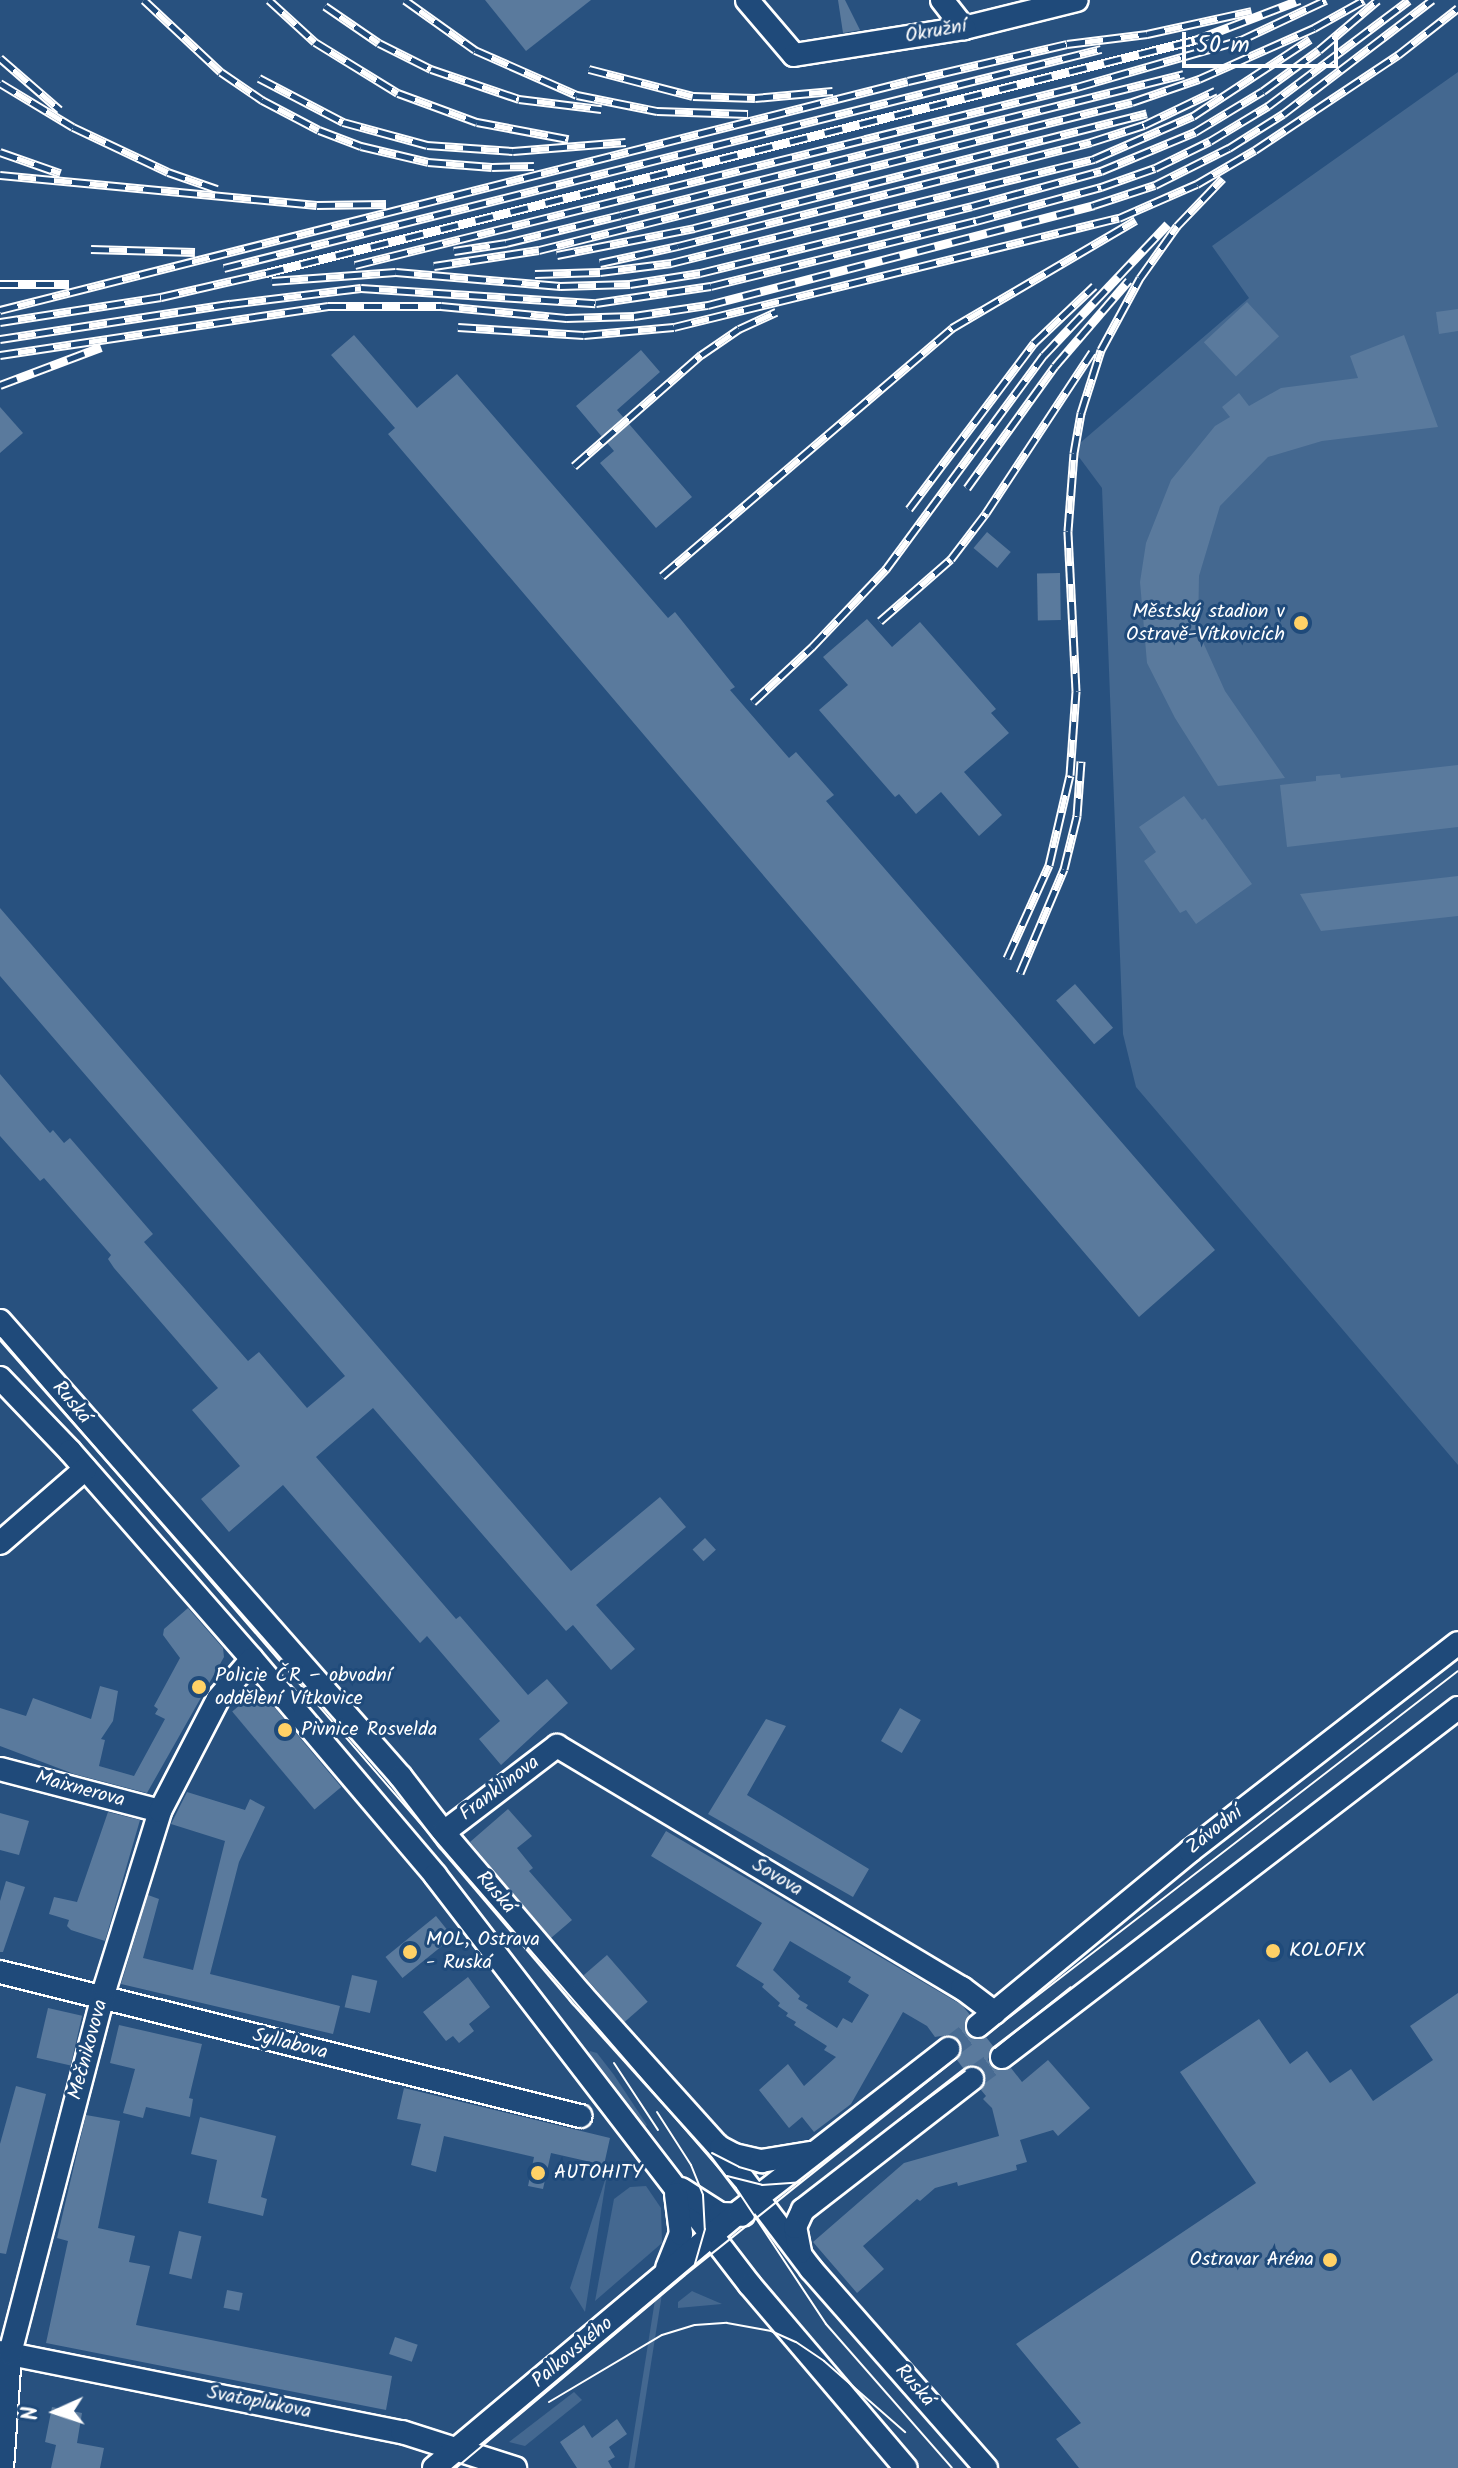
<!DOCTYPE html>
<html>
<head>
<meta charset="utf-8">
<style>
  body { margin:0 }
  #map { position:relative; width:1458px; height:2468px; overflow:hidden; background:#28517f; font-family:Kalam,sans-serif }
  div>[style] { position:absolute }
  .green>* { inset:0; background:#446890; transform-origin:0 0 }
  .building>* { inset:0; background:#5a7a9d; transform-origin:0 0 }
  .minor-tunnel>* { height:22px; margin-top:-11px; transform-origin:0; background:repeating-linear-gradient(90deg,#486b92 0 22px,transparent 0 33px) }
  .roads { filter:drop-shadow(2px 0 #fff) drop-shadow(-2px 0 #fff) drop-shadow(0 2px #fff) drop-shadow(0 -2px #fff) }
  .minor>* { height:22px; margin:-11px; padding:0 11px; transform-origin:11px; border-radius:11px; background:#1f4a7a }
  .tram>* { height:2px; margin:-1px; padding:0 1px; transform-origin:1px; border-radius:1px; background:#fff }
  .rail>* { height:9px; margin-top:-4.5px; transform-origin:0; background:repeating-linear-gradient(90deg,#1f4a7a 0 18px,#fff 0 36px); box-sizing:border-box; border-block:2px solid #fff }
  .dots>* { width:22px; height:22px; translate:-50% -50%; box-sizing:border-box; border:4px solid #1f4a7a; border-radius:50% }
  span { translate:-50% -50%; white-space:nowrap; text-align:center; line-height:1.15; -webkit-text-stroke:6px #1f4a7a; paint-order:stroke }
  .street-label { font-size:20px; color:#fff }
  .poi-label { font-size:20px; color:#fff }
  .right { translate:-100% -50%; text-align:right }
  .left { translate:0 -50%; text-align:left }
  .north { position:absolute; left:16px; top:2372px; width:80px; height:80px; -webkit-text-stroke:6px #1f4a7a; paint-order:stroke; rotate:267deg; font-size:22px; font-weight:700; line-height:32px; text-align:center; color:#fff }
  .north::after { content:''; display:block; margin:auto; width:28px; height:36px; background:#fff; clip-path:polygon(50% 0,100% 100%,50% 72%,0 100%) }
  .scale { position:absolute; left:1182px; top:32px; width:156px; height:36px; box-sizing:border-box; border:4px solid #fff; border-top:0; padding-left:10px; font-size:24px; line-height:28px; white-space:nowrap; color:#fff; -webkit-text-stroke:6px #1f4a7a; paint-order:stroke }
</style>
</head>
<body>
<div id="map">
  <div class="green">
    <div style="clip-path:polygon(1458px 72px,1458px 1465px,1136px 1087px,1123px 1034px,1102px 488px,1073px 449px,1249px 298px,1212px 246px)"></div>
    <div style="clip-path:polygon(590px 2051px,597px 2053px,614px 2075px,647px 2125px,643px 2129px,588px 2056px)"></div>
    <div style="clip-path:polygon(607px 2174px,585px 2312px,570px 2288px)"></div>
    <div style="clip-path:polygon(646px 2186px,661px 2208px,662px 2243px,595px 2301px,614px 2199px,630px 2187px)"></div>
    <div style="left:661px;top:2262px;width:6px;height:231px;rotate:9deg"></div>
    <div style="clip-path:polygon(692px 2291px,694px 2292px,722px 2304px,678px 2308px,678px 2302px)"></div>
    <div style="clip-path:polygon(574px 2392px,582px 2400px,525px 2446px,509px 2442px)"></div>
  </div>
  <div class="building">
    <div style="clip-path:polygon(485px 0,591px 0,526px 51px)"></div>
    <div style="clip-path:polygon(838px 0,845px 0,860px 30px,843px 33px)"></div>
    <div style="left:1247px;top:302px;width:47px;height:59px;rotate:47deg"></div>
    <div style="clip-path:polygon(1458px 309px,1458px 331px,1439px 334px,1436px 312px)"></div>
    <div style="clip-path:polygon(354px 335px,417px 408px,457px 374px,668px 618px,675px 612px,735px 687px,730px 690px,789px 758px,796px 752px,834px 795px,826px 801px,1215px 1250px,1139px 1317px,388px 434px,395px 428px,331px 355px)"></div>
    <div style="clip-path:polygon(1404px 335px,1438px 427px,1322px 441px,1268px 457px,1220px 506px,1199px 576px,1198px 631px,1225px 691px,1285px 778px,1218px 786px,1175px 718px,1147px 663px,1140px 582px,1146px 543px,1171px 480px,1215px 426px,1230px 417px,1222px 407px,1239px 393px,1249px 406px,1281px 388px,1358px 378px,1350px 356px)"></div>
    <div style="clip-path:polygon(641px 350px,660px 372px,617px 410px,692px 497px,656px 528px,600px 463px,614px 451px,576px 406px)"></div>
    <div style="clip-path:polygon(0 407px,23px 433px,0 453px)"></div>
    <div style="left:987px;top:532px;width:31px;height:21px;rotate:40deg"></div>
    <div style="left:1060px;top:573px;width:47px;height:23px;rotate:89deg"></div>
    <div style="clip-path:polygon(867px 619px,892px 647px,920px 622px,996px 709px,991px 713px,1009px 733px,964px 772px,1002px 815px,979px 836px,941px 792px,916px 814px,899px 794px,895px 797px,819px 710px,848px 685px,823px 657px)"></div>
    <div style="clip-path:polygon(1458px 765px,1458px 827px,1287px 847px,1280px 785px,1316px 781px,1316px 776px,1340px 774px,1341px 778px)"></div>
    <div style="clip-path:polygon(1184px 796px,1202px 820px,1205px 818px,1252px 884px,1196px 924px,1186px 910px,1180px 913px,1144px 861px,1156px 852px,1139px 827px)"></div>
    <div style="clip-path:polygon(1458px 876px,1458px 916px,1321px 931px,1300px 894px)"></div>
    <div style="clip-path:polygon(0 908px,571px 1571px,660px 1497px,686px 1527px,596px 1605px,635px 1649px,611px 1670px,573px 1625px,566px 1631px,373px 1408px,316px 1457px,456px 1619px,460px 1616px,528px 1695px,547px 1679px,568px 1703px,501px 1765px,479px 1739px,500px 1721px,427px 1636px,420px 1643px,283px 1485px,229px 1532px,201px 1499px,240px 1466px,192px 1410px,218px 1388px,114px 1268px,108px 1259px,111px 1255px,44px 1178px,40px 1181px,0 1136px,0 1074px,50px 1133px,53px 1130px,64px 1143px,70px 1138px,153px 1234px,144px 1242px,248px 1361px,259px 1352px,307px 1408px,345px 1376px,0 976px)"></div>
    <div style="left:1075px;top:984px;width:58px;height:25px;rotate:49deg"></div>
    <div style="left:705px;top:1538px;width:16px;height:17px;rotate:47deg"></div>
    <div style="clip-path:polygon(188px 1608px,223px 1648px,224px 1657px,147px 1793px,74px 1774px,0 1746px,0 1708px,26px 1716px,33px 1698px,91px 1719px,100px 1686px,118px 1691px,113px 1721px,101px 1739px,105px 1740px,99px 1766px,134px 1776px,165px 1719px,155px 1714px,158px 1709px,154px 1706px,180px 1658px,163px 1635px,164px 1629px)"></div>
    <div style="left:259px;top:1689px;width:128px;height:35px;rotate:50deg"></div>
    <div style="left:900px;top:1708px;width:24px;height:38px;rotate:30deg"></div>
    <div style="clip-path:polygon(766px 1719px,786px 1726px,747px 1795px,869px 1869px,853px 1897px,708px 1814px)"></div>
    <div style="clip-path:polygon(187px 1792px,245px 1810px,250px 1799px,265px 1807px,239px 1862px,210px 1974px,340px 2006px,333px 2034px,121px 1984px,148px 1895px,159px 1899px,143px 1958px,193px 1970px,225px 1841px,171px 1824px)"></div>
    <div style="clip-path:polygon(508px 1809px,532px 1836px,517px 1848px,533px 1868px,529px 1871px,572px 1920px,551px 1938px,470px 1842px)"></div>
    <div style="clip-path:polygon(108px 1812px,140px 1820px,105px 1941px,71px 1930px,67px 1926px,69px 1920px,49px 1914px,54px 1897px,77px 1902px)"></div>
    <div style="clip-path:polygon(0 1813px,29px 1821px,19px 1855px,0 1850px)"></div>
    <div style="clip-path:polygon(evenodd,666px 1831px,962px 2005px,970px 2015px,965px 2022px,967px 2034px,974px 2039px,986px 2037px,993px 2046px,988px 2060px,996px 2070px,1011px 2068px,1022px 2082px,1048px 2060px,1090px 2108px,1058px 2136px,1053px 2130px,1020px 2140px,1027px 2162px,1016px 2165px,1017px 2170px,958px 2186px,957px 2182px,935px 2188px,920px 2201px,917px 2199px,863px 2246px,884px 2269px,857px 2293px,813px 2242px,904px 2163px,999px 2136px,992px 2108px,983px 2099px,986px 2096px,981px 2090px,986px 2076px,978px 2066px,963px 2068px,957px 2060px,962px 2048px,958px 2040px,947px 2035px,935px 2037px,927px 2026px,903px 2012px,851px 2104px,814px 2132px,802px 2117px,789px 2128px,759px 2090px,788px 2064px,804px 2086px,836px 2057px,824px 2050px,827px 2046px,794px 2025px,796px 2022px,786px 2016px,788px 2013px,778px 2006px,780px 2003px,762px 1987px,764px 1984px,736px 1966px,762px 1923px,651px 1856px,666px 1831px,790px 1941px,851px 1977px,848px 1982px,869px 1995px,852px 2023px,843px 2018px,837px 2028px,806px 2008px,808px 2005px,798px 1999px,800px 1996px,773px 1970px,790px 1941px)"></div>
    <div style="clip-path:polygon(6px 1881px,25px 1887px,3px 1952px,0 1952px,0 1901px)"></div>
    <div style="left:436px;top:1916px;width:27px;height:65px;rotate:51deg"></div>
    <div style="left:607px;top:1955px;width:62px;height:31px;rotate:49deg"></div>
    <div style="left:352px;top:1975px;width:26px;height:33px;rotate:13deg"></div>
    <div style="clip-path:polygon(468px 1977px,490px 2007px,469px 2024px,474px 2031px,459px 2043px,453px 2036px,446px 2041px,423px 2012px)"></div>
    <div style="clip-path:polygon(1458px 1993px,1458px 2468px,1079px 2468px,1056px 2439px,1081px 2423px,1016px 2344px,1256px 2183px,1180px 2072px,1259px 2019px,1290px 2064px,1307px 2051px,1330px 2083px,1351px 2069px,1373px 2101px,1433px 2060px,1410px 2026px)"></div>
    <div style="left:48px;top:2008px;width:35px;height:51px;rotate:13deg"></div>
    <div style="clip-path:polygon(119px 2025px,202px 2044px,189px 2098px,193px 2099px,190px 2117px,146px 2107px,143px 2118px,123px 2113px,135px 2069px,110px 2063px)"></div>
    <div style="clip-path:polygon(16px 2086px,46px 2094px,6px 2254px,0 2253px,0 2144px)"></div>
    <div style="clip-path:polygon(404px 2088px,610px 2138px,604px 2165px,551px 2153px,543px 2189px,528px 2186px,534px 2157px,444px 2136px,436px 2172px,411px 2165px,421px 2124px,397px 2119px)"></div>
    <div style="clip-path:polygon(86px 2115px,120px 2121px,98px 2228px,135px 2236px,129px 2262px,150px 2266px,136px 2325px,392px 2376px,386px 2410px,46px 2343px,68px 2241px,57px 2238px)"></div>
    <div style="clip-path:polygon(200px 2117px,276px 2136px,261px 2197px,267px 2199px,263px 2216px,208px 2203px,217px 2160px,191px 2154px)"></div>
    <div style="left:179px;top:2231px;width:23px;height:44px;rotate:13deg"></div>
    <div style="left:227px;top:2290px;width:16px;height:18px;rotate:11deg"></div>
    <div style="left:395px;top:2337px;width:24px;height:18px;rotate:19deg"></div>
    <div style="clip-path:polygon(52px 2407px,82px 2413px,77px 2443px,104px 2448px,100px 2468px,51px 2468px,56px 2445px,45px 2442px)"></div>
    <div style="clip-path:polygon(617px 2419px,627px 2434px,609px 2447px,615px 2457px,608px 2461px,612px 2468px,577px 2468px,560px 2442px,584px 2425px,592px 2438px)"></div>
  </div>
  <div class="minor-tunnel">
    <div style="left:948px;top:2049px;width:38px;rotate:-37deg"></div>
    <div style="left:972px;top:2079px;width:37px;rotate:-36deg"></div>
  </div>
  <div class="roads">
    <div class="minor">
      <div style="left:747px;top:0;width:72px;rotate:49.5deg"></div>
      <div style="left:794px;top:55px;width:172px;rotate:-9deg"></div>
      <div style="left:964px;top:28px;width:116px;rotate:-13.9deg"></div>
      <div style="left:942px;top:0;width:36px;rotate:52deg"></div>
      <div style="left:0;top:1321px;width:607px;rotate:48.67deg"></div>
      <div style="left:401px;top:1777px;width:78px;rotate:52.3deg"></div>
      <div style="left:449px;top:1839px;width:204px;rotate:49.6deg"></div>
      <div style="left:581px;top:1994px;width:205px;rotate:48deg"></div>
      <div style="left:718px;top:2146px;width:154px;rotate:52.9deg"></div>
      <div style="left:811px;top:2269px;width:265px;rotate:48.7deg"></div>
      <div style="left:0;top:1378px;width:101px;rotate:46.2deg"></div>
      <div style="left:70px;top:1451px;width:276px;rotate:48.8deg"></div>
      <div style="left:252px;top:1659px;width:283px;rotate:49.7deg"></div>
      <div style="left:435px;top:1875px;width:517px;rotate:52.47deg"></div>
      <div style="left:750px;top:2285px;width:240px;rotate:49.6deg"></div>
      <div style="left:0;top:1543px;width:113px;rotate:-41deg"></div>
      <div style="left:0;top:1769px;width:165px;rotate:14.7deg"></div>
      <div style="left:444px;top:1832px;width:142px;rotate:-37.3deg"></div>
      <div style="left:557px;top:1746px;width:472px;rotate:30.9deg"></div>
      <div style="left:962px;top:1988px;width:41px;rotate:37.1deg"></div>
      <div style="left:0;top:1972px;width:598px;rotate:13.94deg"></div>
      <div style="left:978px;top:2026px;width:275px;rotate:-39.5deg"></div>
      <div style="left:1190px;top:1851px;width:339px;rotate:-37.8deg"></div>
      <div style="left:1002px;top:2057px;width:574px;rotate:-37.43deg"></div>
      <div style="left:721px;top:2148px;width:15px;rotate:28deg"></div>
      <div style="left:734px;top:2155px;width:28px;rotate:13deg"></div>
      <div style="left:761px;top:2161px;width:51px;rotate:-9.1deg"></div>
      <div style="left:681px;top:2189px;width:46px;rotate:32.7deg"></div>
      <div style="left:720px;top:2214px;width:23px;rotate:2deg"></div>
      <div style="left:800px;top:2252px;width:25px;rotate:-101deg"></div>
      <div style="left:795px;top:2227px;width:19px;rotate:-65deg"></div>
      <div style="left:803px;top:2210px;width:214px;rotate:-37.8deg"></div>
      <div style="left:667px;top:2268px;width:37px;rotate:-68deg"></div>
      <div style="left:681px;top:2234px;width:40px;rotate:-97.1deg"></div>
      <div style="left:0;top:2352px;width:410px;rotate:11.3deg"></div>
      <div style="left:402px;top:2432px;width:119px;rotate:17.7deg"></div>
      <div style="left:2px;top:2468px;width:115px;rotate:-86deg"></div>
      <div style="left:10px;top:2353px;width:377px;rotate:-75.4deg"></div>
      <div style="left:105px;top:1988px;width:185px;rotate:-72.7deg"></div>
      <div style="left:160px;top:1811px;width:126px;rotate:-62.6deg"></div>
      <div style="left:218px;top:1699px;width:52px;rotate:-49.6deg"></div>
      <div style="left:434px;top:2468px;width:400px;rotate:-40deg"></div>
      <div style="left:740px;top:2211px;width:264px;rotate:-37.9deg"></div>
    </div>
  </div>
  <div class="tram">
    <div style="left:0;top:1338px;width:1124px;rotate:49.11deg"></div>
    <div style="left:736px;top:2188px;width:163px;rotate:56.5deg"></div>
    <div style="left:826px;top:2324px;width:191px;rotate:48.8deg"></div>
    <div style="left:985px;top:2036px;width:597px;rotate:-37.66deg"></div>
    <div style="left:995px;top:2048px;width:97px;rotate:-38.8deg"></div>
    <div style="left:614px;top:2063px;width:80px;rotate:56.7deg"></div>
    <div style="left:657px;top:2112px;width:63px;rotate:57.3deg"></div>
    <div style="left:691px;top:2165px;width:32px;rotate:68deg"></div>
    <div style="left:703px;top:2195px;width:34px;rotate:87deg"></div>
    <div style="left:705px;top:2229px;width:37px;rotate:106deg"></div>
    <div style="left:899px;top:2120px;width:82px;rotate:-36.6deg"></div>
    <div style="left:712px;top:2153px;width:30px;rotate:27deg"></div>
    <div style="left:739px;top:2167px;width:25px;rotate:16deg"></div>
    <div style="left:727px;top:2176px;width:36px;rotate:14deg"></div>
    <div style="left:762px;top:2185px;width:39px;rotate:-4deg"></div>
    <div style="left:549px;top:2402px;width:131px;rotate:-30.7deg"></div>
    <div style="left:662px;top:2335px;width:34px;rotate:-17deg"></div>
    <div style="left:695px;top:2325px;width:32px;rotate:-4deg"></div>
    <div style="left:727px;top:2323px;width:45px;rotate:10.3deg"></div>
    <div style="left:771px;top:2331px;width:27px;rotate:24deg"></div>
    <div style="left:796px;top:2342px;width:34px;rotate:34deg"></div>
    <div style="left:824px;top:2361px;width:108px;rotate:41.2deg"></div>
    <div style="left:456px;top:2468px;width:299px;rotate:-40.1deg"></div>
    <div style="left:685px;top:2275px;width:347px;rotate:-38.6deg"></div>
  </div>
  <div class="rail">
    <div style="left:144px;top:0;width:105px;rotate:43.1deg"></div>
    <div style="left:221px;top:72px;width:50px;rotate:34.3deg"></div>
    <div style="left:262px;top:100px;width:64px;rotate:27.8deg"></div>
    <div style="left:319px;top:130px;width:45px;rotate:20.9deg"></div>
    <div style="left:361px;top:146px;width:69px;rotate:13.4deg"></div>
    <div style="left:428px;top:162px;width:64px;rotate:4.5deg"></div>
    <div style="left:492px;top:167px;width:42px;rotate:-1.4deg"></div>
    <div style="left:269px;top:0;width:62px;rotate:42.4deg"></div>
    <div style="left:315px;top:42px;width:97px;rotate:31.6deg"></div>
    <div style="left:398px;top:93px;width:84px;rotate:20.2deg"></div>
    <div style="left:477px;top:122px;width:93px;rotate:10.6deg"></div>
    <div style="left:405px;top:0;width:86px;rotate:35.5deg"></div>
    <div style="left:475px;top:50px;width:111px;rotate:23.8deg"></div>
    <div style="left:577px;top:95px;width:82px;rotate:11.3deg"></div>
    <div style="left:657px;top:111px;width:91px;rotate:1.9deg"></div>
    <div style="left:325px;top:6px;width:65px;rotate:34.4deg"></div>
    <div style="left:379px;top:43px;width:58px;rotate:26.6deg"></div>
    <div style="left:431px;top:69px;width:93px;rotate:18.8deg"></div>
    <div style="left:519px;top:99px;width:83px;rotate:7deg"></div>
    <div style="left:0;top:58px;width:79px;rotate:40.9deg"></div>
    <div style="left:589px;top:69px;width:107px;rotate:14.6deg"></div>
    <div style="left:693px;top:96px;width:62px;rotate:1.8deg"></div>
    <div style="left:755px;top:98px;width:78px;rotate:-5.1deg"></div>
    <div style="left:259px;top:78px;width:95px;rotate:27.6deg"></div>
    <div style="left:343px;top:122px;width:87px;rotate:15.3deg"></div>
    <div style="left:427px;top:145px;width:86px;rotate:4deg"></div>
    <div style="left:513px;top:151px;width:113px;rotate:-4.6deg"></div>
    <div style="left:0;top:83px;width:85px;rotate:31.1deg"></div>
    <div style="left:73px;top:127px;width:105px;rotate:25.3deg"></div>
    <div style="left:168px;top:172px;width:52px;rotate:19.1deg"></div>
    <div style="left:0;top:152px;width:64px;rotate:19.3deg"></div>
    <div style="left:0;top:175px;width:318px;rotate:5.4deg"></div>
    <div style="left:317px;top:205px;width:69px;rotate:-0.8deg"></div>
    <div style="left:91px;top:249px;width:104px;rotate:1.7deg"></div>
    <div style="left:454px;top:251px;width:53px;rotate:-8.7deg"></div>
    <div style="left:506px;top:243px;width:118px;rotate:-13.7deg"></div>
    <div style="left:621px;top:215px;width:580px;rotate:-14.06deg"></div>
    <div style="left:557px;top:255px;width:140px;rotate:-11.1deg"></div>
    <div style="left:694px;top:228px;width:467px;rotate:-14.2deg"></div>
    <div style="left:600px;top:263px;width:80px;rotate:-12.3deg"></div>
    <div style="left:678px;top:246px;width:426px;rotate:-14.1deg"></div>
    <div style="left:1091px;top:142px;width:56px;rotate:-17.8deg"></div>
    <div style="left:1144px;top:125px;width:79px;rotate:-25.6deg"></div>
    <div style="left:355px;top:265px;width:744px;rotate:-13.85deg"></div>
    <div style="left:1077px;top:87px;width:171px;rotate:-16deg"></div>
    <div style="left:1241px;top:40px;width:94px;rotate:-25.2deg"></div>
    <div style="left:434px;top:266px;width:106px;rotate:-8.7deg"></div>
    <div style="left:539px;top:250px;width:611px;rotate:-14.01deg"></div>
    <div style="left:1132px;top:102px;width:71px;rotate:-18.9deg"></div>
    <div style="left:1199px;top:79px;width:126px;rotate:-23.9deg"></div>
    <div style="left:1314px;top:28px;width:57px;rotate:-29.2deg"></div>
    <div style="left:224px;top:268px;width:904px;rotate:-14.02deg"></div>
    <div style="left:535px;top:274px;width:65px;rotate:-1.8deg"></div>
    <div style="left:600px;top:272px;width:72px;rotate:-7.2deg"></div>
    <div style="left:671px;top:263px;width:436px;rotate:-13.8deg"></div>
    <div style="left:1094px;top:159px;width:108px;rotate:-23.5deg"></div>
    <div style="left:1193px;top:116px;width:140px;rotate:-33.3deg"></div>
    <div style="left:272px;top:281px;width:124px;rotate:-4.2deg"></div>
    <div style="left:396px;top:272px;width:165px;rotate:4.9deg"></div>
    <div style="left:560px;top:286px;width:70px;rotate:-1.6deg"></div>
    <div style="left:630px;top:284px;width:71px;rotate:-8.9deg"></div>
    <div style="left:700px;top:273px;width:280px;rotate:-13.8deg"></div>
    <div style="left:972px;top:206px;width:134px;rotate:-15.2deg"></div>
    <div style="left:1101px;top:171px;width:102px;rotate:-22.5deg"></div>
    <div style="left:1195px;top:132px;width:79px;rotate:-31.1deg"></div>
    <div style="left:1263px;top:91px;width:69px;rotate:-36.2deg"></div>
    <div style="left:1319px;top:50px;width:77px;rotate:-40.3deg"></div>
    <div style="left:0;top:284px;width:69px"></div>
    <div style="left:0;top:310px;width:936px;rotate:-14.15deg"></div>
    <div style="left:908px;top:81px;width:163px;rotate:-13.1deg"></div>
    <div style="left:1067px;top:44px;width:81px;rotate:-7.1deg"></div>
    <div style="left:1147px;top:34px;width:107px;rotate:-12.4deg"></div>
    <div style="left:0;top:322px;width:163px;rotate:-8.8deg"></div>
    <div style="left:161px;top:297px;width:108px;rotate:-12.9deg"></div>
    <div style="left:266px;top:273px;width:958px;rotate:-14.08deg"></div>
    <div style="left:1195px;top:40px;width:112px;rotate:-20.9deg"></div>
    <div style="left:458px;top:327px;width:126px;rotate:3.6deg"></div>
    <div style="left:584px;top:335px;width:90px;rotate:-5.1deg"></div>
    <div style="left:674px;top:327px;width:458px;rotate:-13.8deg"></div>
    <div style="left:1119px;top:218px;width:85px;rotate:-23.6deg"></div>
    <div style="left:1197px;top:184px;width:67px;rotate:-30.4deg"></div>
    <div style="left:1255px;top:150px;width:172px;rotate:-33.6deg"></div>
    <div style="left:1398px;top:55px;width:76px;rotate:-38.1deg"></div>
    <div style="left:0;top:339px;width:233px;rotate:-8.7deg"></div>
    <div style="left:230px;top:304px;width:132px;rotate:-7deg"></div>
    <div style="left:361px;top:288px;width:235px;rotate:3.7deg"></div>
    <div style="left:596px;top:303px;width:116px;rotate:-8.4deg"></div>
    <div style="left:711px;top:286px;width:273px;rotate:-13.8deg"></div>
    <div style="left:976px;top:221px;width:130px;rotate:-15.2deg"></div>
    <div style="left:1101px;top:187px;width:57px;rotate:-19.4deg"></div>
    <div style="left:1155px;top:168px;width:61px;rotate:-26.1deg"></div>
    <div style="left:1210px;top:141px;width:68px;rotate:-31.1deg"></div>
    <div style="left:1268px;top:106px;width:176px;rotate:-36.9deg"></div>
    <div style="left:0;top:355px;width:332px;rotate:-8.5deg"></div>
    <div style="left:328px;top:306px;width:113px"></div>
    <div style="left:441px;top:306px;width:126px;rotate:5.5deg"></div>
    <div style="left:566px;top:318px;width:68px;rotate:-1.7deg"></div>
    <div style="left:634px;top:316px;width:75px;rotate:-8.5deg"></div>
    <div style="left:708px;top:305px;width:399px;rotate:-14.5deg"></div>
    <div style="left:1094px;top:205px;width:64px;rotate:-18.2deg"></div>
    <div style="left:1155px;top:185px;width:83px;rotate:-26.6deg"></div>
    <div style="left:1229px;top:148px;width:64px;rotate:-32.2deg"></div>
    <div style="left:1283px;top:114px;width:188px;rotate:-37.4deg"></div>
    <div style="left:0;top:385px;width:108px;rotate:-20.6deg"></div>
    <div style="left:574px;top:466px;width:169px;rotate:-41.2deg"></div>
    <div style="left:701px;top:355px;width:46px;rotate:-34.4deg"></div>
    <div style="left:739px;top:329px;width:41px;rotate:-24.7deg"></div>
    <div style="left:967px;top:488px;width:150px;rotate:-54.2deg"></div>
    <div style="left:1055px;top:366px;width:113px;rotate:-49.3deg"></div>
    <div style="left:909px;top:509px;width:208px;rotate:-53deg"></div>
    <div style="left:1034px;top:343px;width:83px;rotate:-43.5deg"></div>
    <div style="left:662px;top:576px;width:382px;rotate:-40.5deg"></div>
    <div style="left:952px;top:328px;width:213px;rotate:-30.4deg"></div>
    <div style="left:880px;top:621px;width:94px;rotate:-41.1deg"></div>
    <div style="left:951px;top:559px;width:58px;rotate:-52.7deg"></div>
    <div style="left:986px;top:513px;width:193px;rotate:-56.6deg"></div>
    <div style="left:753px;top:702px;width:81px;rotate:-43deg"></div>
    <div style="left:812px;top:647px;width:108px;rotate:-46.5deg"></div>
    <div style="left:886px;top:569px;width:266px;rotate:-53.6deg"></div>
    <div style="left:1044px;top:355px;width:180px;rotate:-46.6deg"></div>
    <div style="left:1007px;top:958px;width:102px;rotate:-65.7deg"></div>
    <div style="left:1049px;top:865px;width:92px;rotate:-76.9deg"></div>
    <div style="left:1070px;top:775px;width:84px;rotate:-85.9deg"></div>
    <div style="left:1076px;top:691px;width:160px;rotate:-92.9deg"></div>
    <div style="left:1068px;top:531px;width:78px;rotate:-85.6deg"></div>
    <div style="left:1074px;top:453px;width:41px;rotate:-80.1deg"></div>
    <div style="left:1081px;top:413px;width:66px;rotate:-72.4deg"></div>
    <div style="left:1101px;top:350px;width:82px;rotate:-61.6deg"></div>
    <div style="left:1140px;top:278px;width:64px;rotate:-54.6deg"></div>
    <div style="left:1177px;top:226px;width:66px;rotate:-46.2deg"></div>
    <div style="left:1020px;top:973px;width:113px;rotate:-67.1deg"></div>
    <div style="left:1064px;top:869px;width:55px;rotate:-76.2deg"></div>
    <div style="left:1077px;top:816px;width:55px;rotate:-85.8deg"></div>
  </div>
  <div class="dots">
    <div style="left:1301px;top:623px;background:#ffd166"></div>
    <div style="left:199px;top:1687px;background:#ffd166"></div>
    <div style="left:285px;top:1730px;background:#ffd166"></div>
    <div style="left:1273px;top:1951px;background:#ffd166"></div>
    <div style="left:410px;top:1952px;background:#ffd166"></div>
    <div style="left:538px;top:2173px;background:#ffd166"></div>
    <div style="left:1330px;top:2260px;background:#ffd166"></div>
  </div>
  <div class="street-label">
    <span style="left:936px;top:32px;rotate:-10deg">Okružní</span>
    <span style="left:71px;top:1403px;rotate:50deg">Ruská</span>
    <span style="left:500px;top:1789px;rotate:-37deg">Franklinova</span>
    <span style="left:80px;top:1790px;rotate:15deg">Maixnerova</span>
    <span style="left:1215px;top:1831px;rotate:-38deg">Závodní</span>
    <span style="left:777px;top:1878px;rotate:31deg">Sovova</span>
    <span style="left:495px;top:1893px;rotate:49deg">Ruská</span>
    <span style="left:290px;top:2045px;rotate:14deg">Syllabova</span>
    <span style="left:89px;top:2050px;rotate:-75deg">Mečnikovova</span>
    <span style="left:573px;top:2353px;rotate:-40deg">Palkovského</span>
    <span style="left:914px;top:2386px;rotate:49deg">Ruská</span>
    <span style="left:259px;top:2403px;rotate:11deg">Svatoplukova</span>
  </div>
  <div class="poi-label">
    <span class="right" style="left:1285px;top:624px">Městský stadion v<br>Ostravě-Vítkovicích</span>
    <span class="left" style="left:215px;top:1688px">Policie ČR – obvodní<br>oddělení Vítkovice</span>
    <span class="left" style="left:301px;top:1730px">Pivnice Rosvelda</span>
    <span class="left" style="left:426px;top:1952px">MOL, Ostrava<br>- Ruská</span>
    <span class="left" style="left:1289px;top:1951px">KOLOFIX</span>
    <span class="left" style="left:554px;top:2173px">AUTOHITY</span>
    <span class="right" style="left:1314px;top:2260px">Ostravar Aréna</span>
  </div>
  <div class="north">N</div>
  <div class="scale">50 m</div>
</div>
</body>
</html>
